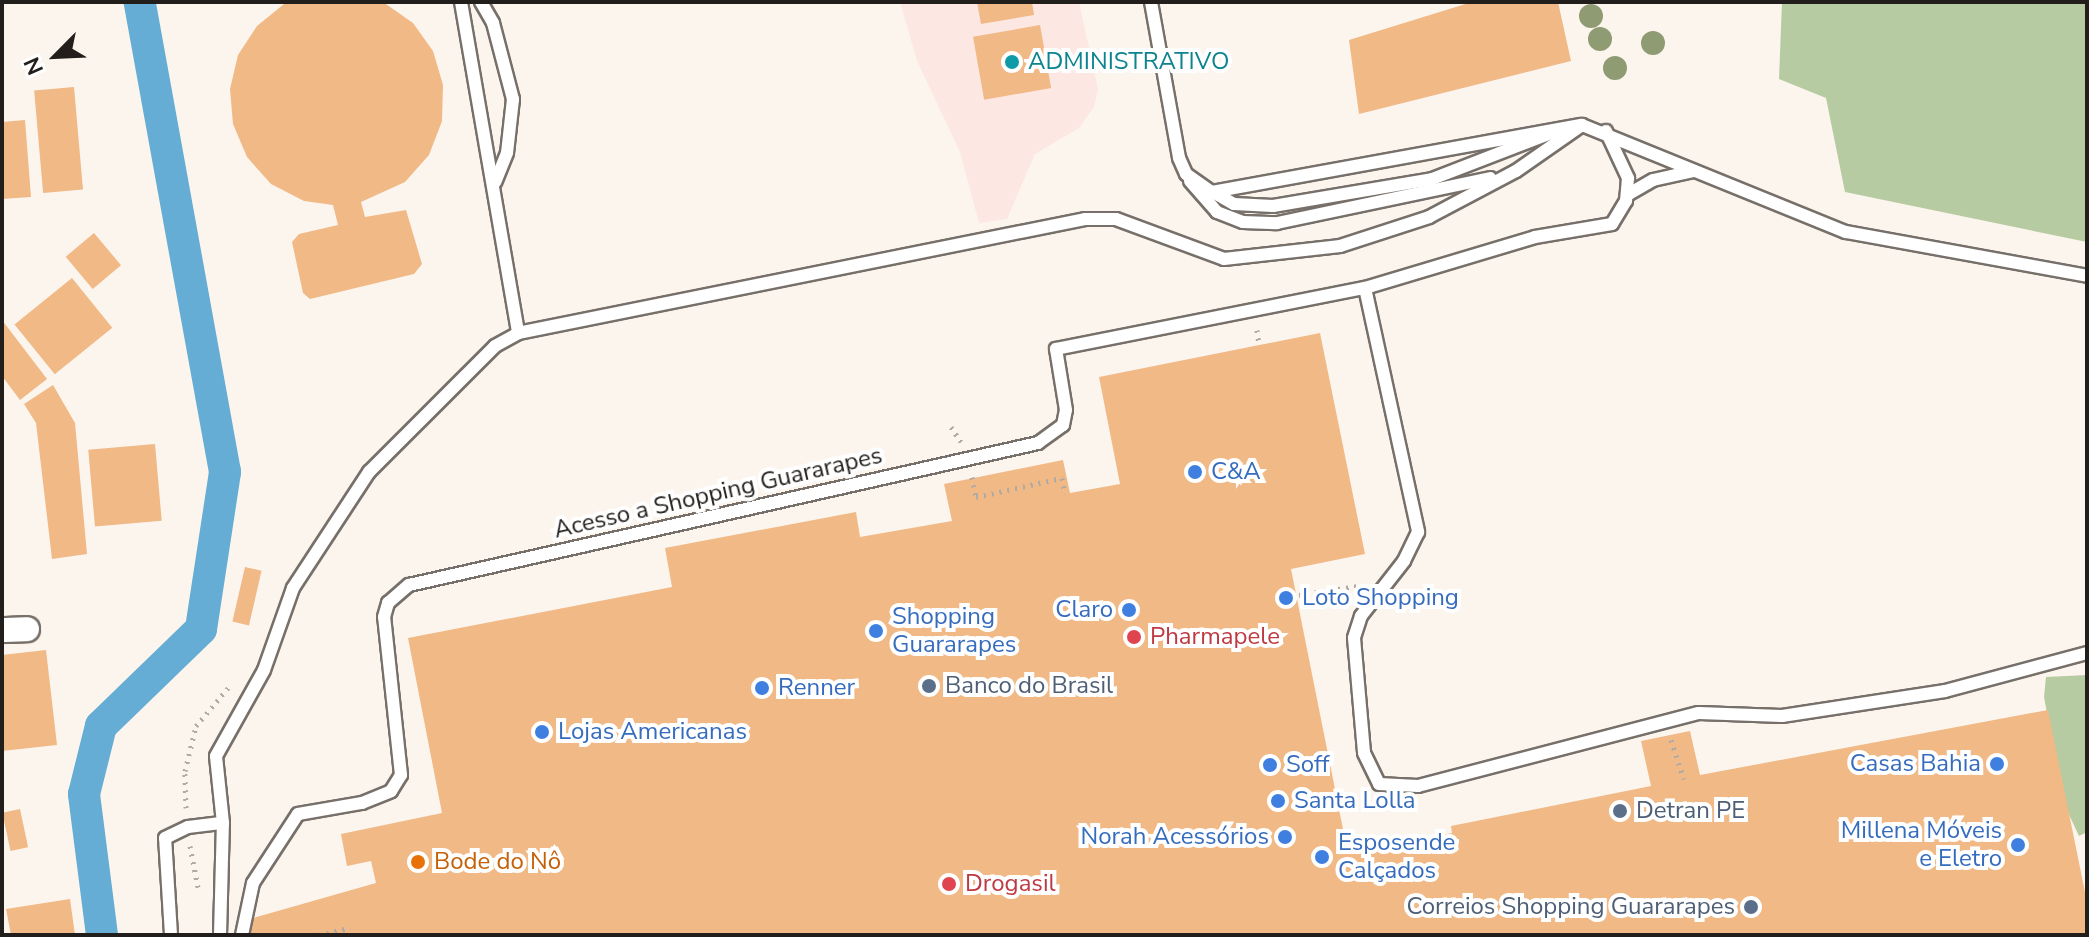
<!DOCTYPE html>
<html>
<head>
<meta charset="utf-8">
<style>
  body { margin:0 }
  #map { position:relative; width:2089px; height:937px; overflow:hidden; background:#fcf5ee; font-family:"Nunito Sans",sans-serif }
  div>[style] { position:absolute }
  .commercial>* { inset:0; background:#fce7e3 }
  .green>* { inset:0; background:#b6cba1 }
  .canal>* { height:32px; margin:-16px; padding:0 16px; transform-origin:16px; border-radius:16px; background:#65add4 }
  .building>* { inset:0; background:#f0b986; transform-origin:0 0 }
  .path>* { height:5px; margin-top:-2.5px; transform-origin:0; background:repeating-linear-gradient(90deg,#afaaa4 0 2px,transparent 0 8px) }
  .roads { filter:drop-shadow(2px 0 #77706a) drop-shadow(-2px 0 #77706a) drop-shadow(0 2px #77706a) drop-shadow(0 -2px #77706a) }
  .lane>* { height:12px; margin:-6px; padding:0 6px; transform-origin:6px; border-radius:6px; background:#fff }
  .street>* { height:24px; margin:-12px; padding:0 12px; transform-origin:12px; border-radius:12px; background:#fff }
  .trees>* { width:24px; height:24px; margin:-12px; border-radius:50%; background:#8f9b72 }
  .dots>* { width:22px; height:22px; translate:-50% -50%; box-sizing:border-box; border:4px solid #fff; border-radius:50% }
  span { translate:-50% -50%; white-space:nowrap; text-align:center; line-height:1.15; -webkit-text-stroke:8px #fff; paint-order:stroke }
  .culture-label { font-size:24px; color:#0d838f }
  .left { translate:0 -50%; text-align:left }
  .shop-label { font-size:24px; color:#366cbe }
  .right { translate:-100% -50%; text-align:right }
  .street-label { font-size:24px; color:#211e1b }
  .health-label { font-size:24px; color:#be3a42 }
  .service-label { font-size:24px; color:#4e5e75 }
  .food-label { font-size:24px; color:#c56008 }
  .frame { position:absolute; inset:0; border:4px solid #211e1b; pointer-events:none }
  .north { position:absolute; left:16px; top:16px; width:80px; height:80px; -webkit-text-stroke:6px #fff; paint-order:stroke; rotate:246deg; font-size:22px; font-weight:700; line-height:32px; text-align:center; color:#211e1b }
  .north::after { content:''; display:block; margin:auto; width:28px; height:36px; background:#211e1b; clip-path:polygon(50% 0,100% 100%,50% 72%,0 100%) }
</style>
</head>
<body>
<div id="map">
  <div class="commercial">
    <div style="clip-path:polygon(900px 2px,1079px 2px,1098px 89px,1094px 107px,1079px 128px,1035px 154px,1007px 219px,979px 223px,960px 152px,917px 61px)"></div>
  </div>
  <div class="green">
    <div style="clip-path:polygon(1782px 2px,2087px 2px,2087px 242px,1845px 192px,1826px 98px,1779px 79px)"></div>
    <div style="clip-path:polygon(2087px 675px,2087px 832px,2079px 836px,2064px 804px,2044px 697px,2046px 677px)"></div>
  </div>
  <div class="canal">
    <div style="left:102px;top:935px;width:142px;rotate:-97.3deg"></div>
    <div style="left:84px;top:794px;width:70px;rotate:-76deg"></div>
    <div style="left:101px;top:726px;width:139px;rotate:-44.1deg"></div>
    <div style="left:201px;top:629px;width:159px;rotate:-81.3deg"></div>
    <div style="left:225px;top:472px;width:478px;rotate:-100.3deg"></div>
  </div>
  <div class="building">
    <div style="clip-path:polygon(383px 2px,413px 23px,433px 51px,443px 85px,442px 121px,429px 155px,405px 182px,361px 202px,365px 217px,406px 210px,422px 264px,414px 274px,310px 299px,303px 293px,292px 242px,299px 234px,338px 225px,333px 205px,304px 201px,271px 184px,247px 157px,233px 124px,230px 89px,238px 55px,257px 26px,284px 4px)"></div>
    <div style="clip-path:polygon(977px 2px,1032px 2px,1034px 15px,981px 24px)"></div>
    <div style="clip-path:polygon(1472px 2px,1558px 2px,1571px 61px,1359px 114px,1349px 40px)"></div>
    <div style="left:1040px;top:25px;width:64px;height:68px;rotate:80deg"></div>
    <div style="left:74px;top:87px;width:103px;height:40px;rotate:85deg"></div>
    <div style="clip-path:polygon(25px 120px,31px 197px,2px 199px,2px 122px)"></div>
    <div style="left:94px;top:233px;width:42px;height:37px;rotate:50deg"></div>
    <div style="left:72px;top:278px;width:64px;height:74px;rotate:51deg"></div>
    <div style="clip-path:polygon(2px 320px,47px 379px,20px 400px,2px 376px)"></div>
    <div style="clip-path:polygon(1320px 333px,1365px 554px,1291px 569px,1346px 844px,1381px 837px,1383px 847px,1452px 833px,1451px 826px,1651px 786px,1641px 741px,1690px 731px,1700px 775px,2048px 710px,2087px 902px,2087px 935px,242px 935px,239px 922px,376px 883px,371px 861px,347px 866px,341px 834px,442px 813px,408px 638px,672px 587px,665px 548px,856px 512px,860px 537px,952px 521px,944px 484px,1063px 460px,1070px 493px,1120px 484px,1099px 377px)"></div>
    <div style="clip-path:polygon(53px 385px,75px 423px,87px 554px,52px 559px,36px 423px,24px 404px)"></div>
    <div style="left:155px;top:444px;width:77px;height:67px;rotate:85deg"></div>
    <div style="left:245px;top:567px;width:17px;height:56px;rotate:13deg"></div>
    <div style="clip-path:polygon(46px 650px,57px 745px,2px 751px,2px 655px)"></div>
    <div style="left:20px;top:809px;width:39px;height:18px;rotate:78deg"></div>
    <div style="clip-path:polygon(70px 899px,75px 935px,11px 935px,6px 909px)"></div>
  </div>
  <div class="path">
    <div style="left:1257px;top:330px;width:15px;rotate:82deg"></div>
    <div style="left:951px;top:427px;width:18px;rotate:56deg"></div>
    <div style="left:972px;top:477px;width:20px;rotate:79deg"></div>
    <div style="left:976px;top:497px;width:88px;rotate:-12.5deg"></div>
    <div style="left:1062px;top:478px;width:16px;rotate:79deg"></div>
    <div style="left:1299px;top:595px;width:60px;rotate:-8.7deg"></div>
    <div style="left:1671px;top:740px;width:41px;rotate:71.6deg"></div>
    <div style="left:186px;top:808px;width:37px;rotate:-92deg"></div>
    <div style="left:185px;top:771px;width:46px;rotate:-76.3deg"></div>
    <div style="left:196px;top:726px;width:50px;rotate:-49.9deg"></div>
    <div style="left:190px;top:846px;width:42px;rotate:79deg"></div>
    <div style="left:319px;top:935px;width:32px;rotate:-13deg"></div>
  </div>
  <div class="roads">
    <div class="lane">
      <div style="left:461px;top:2px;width:336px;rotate:80.2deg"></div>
      <div style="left:481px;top:2px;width:24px;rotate:60deg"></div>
      <div style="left:493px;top:23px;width:79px;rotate:75.3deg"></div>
      <div style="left:513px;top:99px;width:54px;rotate:96.3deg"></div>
      <div style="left:507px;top:153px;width:31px;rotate:112deg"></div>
      <div style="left:1151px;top:2px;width:158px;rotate:79.8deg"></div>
      <div style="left:1179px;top:158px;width:17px;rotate:66deg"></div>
      <div style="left:1186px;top:174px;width:32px;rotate:35deg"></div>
      <div style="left:1212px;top:192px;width:376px;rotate:-10.3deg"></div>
      <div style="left:1582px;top:125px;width:285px;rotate:22.1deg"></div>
      <div style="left:1846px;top:232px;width:245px;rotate:10.3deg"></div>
      <div style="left:1190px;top:181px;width:41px;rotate:48.9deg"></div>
      <div style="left:1217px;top:212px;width:28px;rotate:21deg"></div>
      <div style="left:1243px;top:222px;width:34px;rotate:2deg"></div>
      <div style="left:1277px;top:223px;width:218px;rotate:-11.9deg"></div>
      <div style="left:1213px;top:192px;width:24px;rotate:30deg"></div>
      <div style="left:1234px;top:204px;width:39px;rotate:3deg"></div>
      <div style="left:1273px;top:206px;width:161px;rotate:-9.6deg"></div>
      <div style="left:1432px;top:179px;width:128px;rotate:-21.1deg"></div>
      <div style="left:1627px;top:195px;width:30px;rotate:-30deg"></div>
      <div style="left:1653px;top:180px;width:42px;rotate:-12.4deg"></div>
      <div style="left:1365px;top:288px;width:250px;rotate:77.7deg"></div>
      <div style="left:1418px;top:532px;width:32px;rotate:116deg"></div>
      <div style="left:1404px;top:561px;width:70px;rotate:128deg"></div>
      <div style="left:1361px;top:616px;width:23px;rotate:108deg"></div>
      <div style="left:1354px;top:638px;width:115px;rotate:85deg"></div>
      <div style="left:1364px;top:753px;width:34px;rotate:64deg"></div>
      <div style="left:1379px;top:784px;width:39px;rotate:3deg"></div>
      <div style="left:1418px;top:786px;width:290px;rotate:-14.6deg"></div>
      <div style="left:1699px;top:713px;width:83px;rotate:2.1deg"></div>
      <div style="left:1782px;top:716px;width:165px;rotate:-8.7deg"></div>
      <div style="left:1945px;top:691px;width:147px;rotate:-15deg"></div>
      <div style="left:171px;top:935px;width:97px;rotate:-93.5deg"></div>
      <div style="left:165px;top:838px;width:25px;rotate:-26deg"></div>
      <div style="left:188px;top:827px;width:35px;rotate:-7deg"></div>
      <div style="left:220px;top:935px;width:112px;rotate:-88.5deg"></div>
      <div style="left:223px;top:823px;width:67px;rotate:-96deg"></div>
      <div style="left:216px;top:756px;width:98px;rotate:-60.8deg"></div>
      <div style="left:264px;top:670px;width:87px;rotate:-70.5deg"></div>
      <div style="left:293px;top:588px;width:139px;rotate:-56.8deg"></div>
      <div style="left:369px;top:472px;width:178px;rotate:-45deg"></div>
      <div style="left:495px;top:346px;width:26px;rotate:-29deg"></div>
      <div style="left:518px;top:333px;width:578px;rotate:-11.37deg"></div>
      <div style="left:1085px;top:219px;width:31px"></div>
      <div style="left:1116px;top:219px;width:115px;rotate:20.3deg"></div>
      <div style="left:1224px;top:259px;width:117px;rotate:-6.4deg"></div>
      <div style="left:1340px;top:246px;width:94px;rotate:-18deg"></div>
      <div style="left:1429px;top:217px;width:98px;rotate:-27.9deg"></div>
      <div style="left:1516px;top:171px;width:80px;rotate:-34.9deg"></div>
      <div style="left:242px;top:935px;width:53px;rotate:-78.1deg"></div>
      <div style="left:253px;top:883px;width:82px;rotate:-56.9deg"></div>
      <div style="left:298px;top:814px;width:65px;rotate:-9.8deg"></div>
      <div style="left:362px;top:803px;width:31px;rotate:-22deg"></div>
      <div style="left:391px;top:791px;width:19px;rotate:-58deg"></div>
      <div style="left:401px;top:775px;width:159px;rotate:-96.1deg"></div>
      <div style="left:384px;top:617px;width:15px;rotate:-74deg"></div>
      <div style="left:388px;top:603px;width:28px;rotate:-41deg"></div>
      <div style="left:409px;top:585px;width:645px;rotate:-12.72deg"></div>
      <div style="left:1038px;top:443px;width:31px;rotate:-36deg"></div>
      <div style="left:1063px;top:425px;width:15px;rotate:-79deg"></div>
      <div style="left:1066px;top:410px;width:62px;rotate:-99.3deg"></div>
      <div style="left:1056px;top:349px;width:315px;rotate:-11.2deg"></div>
      <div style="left:1365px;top:288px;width:177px;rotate:-16.7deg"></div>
      <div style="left:1535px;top:237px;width:78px;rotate:-9.6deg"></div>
      <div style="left:1612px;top:224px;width:27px;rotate:-59deg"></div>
      <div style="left:1626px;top:201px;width:23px;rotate:-85deg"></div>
      <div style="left:1628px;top:178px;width:52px;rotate:-115.1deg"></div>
    </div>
    <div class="street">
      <div style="left:2px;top:630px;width:25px;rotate:-2deg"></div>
    </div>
  </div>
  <div class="trees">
    <div style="left:1591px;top:16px"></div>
    <div style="left:1600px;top:39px"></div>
    <div style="left:1653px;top:43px"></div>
    <div style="left:1615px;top:68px"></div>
  </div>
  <div class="dots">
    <div style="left:1012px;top:62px;background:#0f9aa8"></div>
    <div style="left:1195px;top:472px;background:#3f7fe0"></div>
    <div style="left:1286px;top:598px;background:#3f7fe0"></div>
    <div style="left:1129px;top:610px;background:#3f7fe0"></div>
    <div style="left:876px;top:631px;background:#3f7fe0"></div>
    <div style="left:1134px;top:637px;background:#e0444e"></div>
    <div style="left:929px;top:686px;background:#5c6f8a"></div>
    <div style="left:762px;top:688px;background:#3f7fe0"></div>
    <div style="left:542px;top:732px;background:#3f7fe0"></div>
    <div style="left:1997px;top:764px;background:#3f7fe0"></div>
    <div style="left:1270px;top:765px;background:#3f7fe0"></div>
    <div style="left:1278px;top:801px;background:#3f7fe0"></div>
    <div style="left:1620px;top:811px;background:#5c6f8a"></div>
    <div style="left:1285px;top:837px;background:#3f7fe0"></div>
    <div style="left:2018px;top:845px;background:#3f7fe0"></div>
    <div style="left:1322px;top:857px;background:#3f7fe0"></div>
    <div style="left:418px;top:862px;background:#e8710a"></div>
    <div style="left:949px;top:884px;background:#e0444e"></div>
    <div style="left:1751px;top:907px;background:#5c6f8a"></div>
  </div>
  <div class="culture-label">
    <span class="left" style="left:1028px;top:62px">ADMINISTRATIVO</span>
  </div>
  <div class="shop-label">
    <span class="left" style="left:1211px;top:472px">C&amp;A</span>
    <span class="left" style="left:1302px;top:598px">Loto Shopping</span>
    <span class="right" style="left:1113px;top:610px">Claro</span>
    <span class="left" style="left:892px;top:631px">Shopping<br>Guararapes</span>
    <span class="left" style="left:778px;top:688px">Renner</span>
    <span class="left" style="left:558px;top:732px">Lojas Americanas</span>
    <span class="right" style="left:1981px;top:764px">Casas Bahia</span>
    <span class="left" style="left:1286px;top:765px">Soff</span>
    <span class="left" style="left:1294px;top:801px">Santa Lolla</span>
    <span class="right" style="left:2002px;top:845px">Millena Móveis<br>e Eletro</span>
    <span class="right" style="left:1269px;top:837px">Norah Acessórios</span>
    <span class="left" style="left:1338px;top:857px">Esposende<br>Calçados</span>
  </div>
  <div class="street-label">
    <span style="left:718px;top:493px;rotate:-13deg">Acesso a Shopping Guararapes</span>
  </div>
  <div class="health-label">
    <span class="left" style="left:1150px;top:637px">Pharmapele</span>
    <span class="left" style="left:965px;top:884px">Drogasil</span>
  </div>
  <div class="service-label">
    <span class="left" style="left:945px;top:686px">Banco do Brasil</span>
    <span class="left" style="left:1636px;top:811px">Detran PE</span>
    <span class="right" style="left:1735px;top:907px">Correios Shopping Guararapes</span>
  </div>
  <div class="food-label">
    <span class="left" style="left:434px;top:862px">Bode do Nô</span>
  </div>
  <div class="frame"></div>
  <div class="north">N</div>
</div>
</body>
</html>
